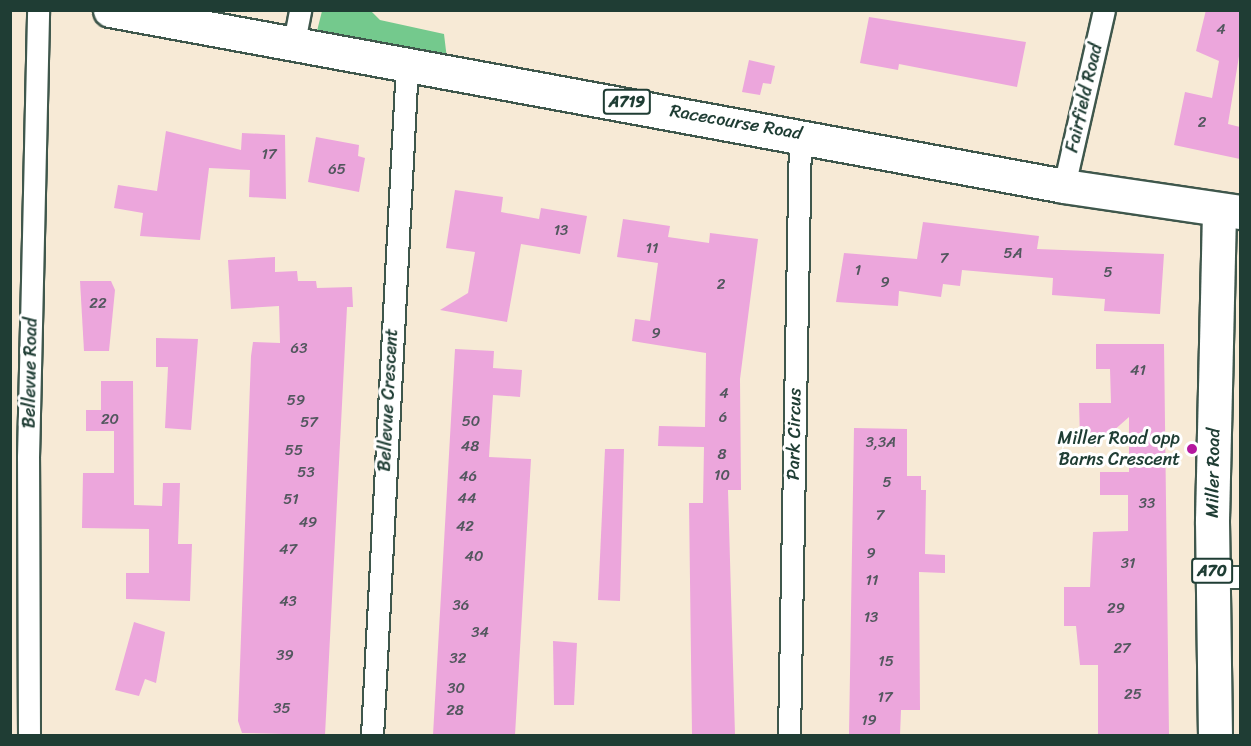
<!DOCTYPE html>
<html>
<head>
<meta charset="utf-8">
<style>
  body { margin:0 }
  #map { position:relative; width:1251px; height:746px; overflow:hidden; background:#f7ead6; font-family:Sriracha,sans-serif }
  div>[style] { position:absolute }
  .green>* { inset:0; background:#74c98d }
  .building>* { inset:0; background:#eca6dc }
  .roads { filter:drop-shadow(2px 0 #3f574c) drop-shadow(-2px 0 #3f574c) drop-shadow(0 2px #3f574c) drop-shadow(0 -2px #3f574c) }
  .street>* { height:21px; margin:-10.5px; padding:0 10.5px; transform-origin:10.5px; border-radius:10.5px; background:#fff }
  .primary>* { height:33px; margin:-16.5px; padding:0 16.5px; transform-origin:16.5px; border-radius:16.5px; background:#fff }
  .dots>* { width:16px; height:16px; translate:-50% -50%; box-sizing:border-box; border:3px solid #fff; border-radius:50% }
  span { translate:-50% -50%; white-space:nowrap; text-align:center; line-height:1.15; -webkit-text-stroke:6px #fff; paint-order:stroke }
  .number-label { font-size:15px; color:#52575e }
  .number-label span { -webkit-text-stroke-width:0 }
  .shield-label span { padding:2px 4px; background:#fff; border:2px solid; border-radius:4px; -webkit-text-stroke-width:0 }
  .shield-label { font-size:16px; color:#1f3d34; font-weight:700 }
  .street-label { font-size:18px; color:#1f3d34 }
  .poi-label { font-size:18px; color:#1f3d34 }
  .right { translate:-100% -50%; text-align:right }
  .frame { position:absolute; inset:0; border:12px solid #1f3d34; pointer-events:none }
</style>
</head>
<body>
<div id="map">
  <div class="green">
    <div style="clip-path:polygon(322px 11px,371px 11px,380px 20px,444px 34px,447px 59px,316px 35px)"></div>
  </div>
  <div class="building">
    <div style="clip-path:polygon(1206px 10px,1240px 10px,1240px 50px,1228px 124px,1240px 127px,1240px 159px,1174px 145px,1185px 92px,1212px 98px,1219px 61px,1196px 51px)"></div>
    <div style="clip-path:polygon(869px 17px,1026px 42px,1017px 87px,899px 64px,898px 70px,860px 63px)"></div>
    <div style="clip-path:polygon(749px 60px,775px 66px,771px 84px,763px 83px,760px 95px,742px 92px)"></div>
    <div style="clip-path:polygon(166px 131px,241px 150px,242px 133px,285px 135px,286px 199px,249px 197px,250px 170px,209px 168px,200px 240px,140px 236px,143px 213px,114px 208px,118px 185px,157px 191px)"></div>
    <div style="clip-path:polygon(316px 137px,359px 145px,358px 156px,365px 158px,359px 192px,308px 182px)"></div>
    <div style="clip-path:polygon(455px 190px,503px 197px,501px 212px,539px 219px,541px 208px,587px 216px,580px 254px,521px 244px,507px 322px,440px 310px,468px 293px,475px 252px,446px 248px)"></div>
    <div style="clip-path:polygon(623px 219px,670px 226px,668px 237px,709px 243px,710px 233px,758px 239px,740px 379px,741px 490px,728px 490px,735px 735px,692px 735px,689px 503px,703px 503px,704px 447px,658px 446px,659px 426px,705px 427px,706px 353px,632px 341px,635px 319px,650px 321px,658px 263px,617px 257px)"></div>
    <div style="clip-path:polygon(923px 222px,1039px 236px,1037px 249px,1164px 254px,1160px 314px,1104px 311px,1105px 299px,1052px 295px,1053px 278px,962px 270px,960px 286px,943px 284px,941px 297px,899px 291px,898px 306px,836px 302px,844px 253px,917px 259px)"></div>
    <div style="clip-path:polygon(275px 257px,275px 272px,297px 271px,298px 281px,316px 281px,317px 288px,352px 287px,353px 307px,347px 307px,325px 735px,242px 733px,238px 721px,251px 356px,253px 342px,280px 343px,279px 306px,231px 309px,228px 260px)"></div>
    <div style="clip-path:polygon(80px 281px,111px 281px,115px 290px,109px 351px,84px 351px)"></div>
    <div style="clip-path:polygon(156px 338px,198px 339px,191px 430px,165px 428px,168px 367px,156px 367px)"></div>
    <div style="clip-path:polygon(1096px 344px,1164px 344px,1169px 735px,1098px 735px,1098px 665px,1080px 665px,1076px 626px,1064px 626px,1064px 587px,1090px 587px,1093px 532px,1128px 531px,1128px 495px,1100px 495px,1100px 472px,1129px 472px,1129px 417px,1095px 447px,1080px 438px,1079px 403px,1111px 403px,1110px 369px,1096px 369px)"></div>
    <div style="clip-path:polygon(455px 349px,494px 351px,493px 368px,522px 370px,520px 397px,493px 395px,489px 457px,531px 459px,515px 735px,433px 735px)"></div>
    <div style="clip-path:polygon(101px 381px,133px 381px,134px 505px,162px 506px,163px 483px,180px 483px,178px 544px,192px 544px,190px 601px,126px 599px,126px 573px,149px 573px,149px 529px,82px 528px,83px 473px,114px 473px,114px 431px,86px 431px,86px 410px,101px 410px)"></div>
    <div style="clip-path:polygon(854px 428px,907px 429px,907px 476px,921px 476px,921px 490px,926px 490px,925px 554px,945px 555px,945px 573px,919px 572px,920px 710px,901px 710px,900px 735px,849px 735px)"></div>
    <div style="clip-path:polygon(605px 449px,624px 449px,620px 601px,598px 600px)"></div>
    <div style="clip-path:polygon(134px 622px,165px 632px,156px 683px,145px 679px,139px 696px,115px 690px)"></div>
    <div style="clip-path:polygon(553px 641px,577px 643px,574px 705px,554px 705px)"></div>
  </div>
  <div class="roads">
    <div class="street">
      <div style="left:294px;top:42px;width:33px;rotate:-79deg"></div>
      <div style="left:1064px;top:186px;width:180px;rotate:-77.2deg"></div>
      <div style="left:1213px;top:577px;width:27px"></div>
      <div style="left:29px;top:736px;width:279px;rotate:-90.2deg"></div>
      <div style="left:28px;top:457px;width:447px;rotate:-88.7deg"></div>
      <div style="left:372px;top:736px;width:673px;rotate:-87.02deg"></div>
      <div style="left:789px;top:736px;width:603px;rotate:-88.95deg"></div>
    </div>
    <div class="primary">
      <div style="left:110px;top:10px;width:970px;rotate:10.45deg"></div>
      <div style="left:1064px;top:186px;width:178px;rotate:8.4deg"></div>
      <div style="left:1215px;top:736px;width:216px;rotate:-90.8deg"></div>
      <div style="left:1212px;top:520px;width:310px;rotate:-88.7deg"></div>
    </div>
  </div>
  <div class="dots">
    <div style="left:1192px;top:449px;background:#b5179e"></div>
  </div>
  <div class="number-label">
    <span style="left:1221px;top:30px">4</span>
    <span style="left:1202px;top:123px">2</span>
    <span style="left:269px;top:155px">17</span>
    <span style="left:337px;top:170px">65</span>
    <span style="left:561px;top:231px">13</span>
    <span style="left:652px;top:249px">11</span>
    <span style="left:1013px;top:254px">5A</span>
    <span style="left:944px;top:259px">7</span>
    <span style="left:858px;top:271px">1</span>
    <span style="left:1108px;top:273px">5</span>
    <span style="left:885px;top:283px">9</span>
    <span style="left:721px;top:285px">2</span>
    <span style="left:98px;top:304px">22</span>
    <span style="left:656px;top:334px">9</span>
    <span style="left:299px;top:349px">63</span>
    <span style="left:1138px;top:371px">41</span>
    <span style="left:724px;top:394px">4</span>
    <span style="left:296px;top:401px">59</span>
    <span style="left:723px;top:418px">6</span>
    <span style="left:110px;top:420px">20</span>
    <span style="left:471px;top:422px">50</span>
    <span style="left:309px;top:423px">57</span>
    <span style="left:881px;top:443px">3,3A</span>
    <span style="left:470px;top:447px">48</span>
    <span style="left:294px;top:451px">55</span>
    <span style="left:722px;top:455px">8</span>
    <span style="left:306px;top:473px">53</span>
    <span style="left:722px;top:476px">10</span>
    <span style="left:468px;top:477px">46</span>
    <span style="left:887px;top:483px">5</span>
    <span style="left:467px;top:499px">44</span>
    <span style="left:291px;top:500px">51</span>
    <span style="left:1147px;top:504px">33</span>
    <span style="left:880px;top:516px">7</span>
    <span style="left:308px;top:523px">49</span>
    <span style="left:465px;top:527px">42</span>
    <span style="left:288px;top:550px">47</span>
    <span style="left:871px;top:554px">9</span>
    <span style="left:474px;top:557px">40</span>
    <span style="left:1128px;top:564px">31</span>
    <span style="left:872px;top:581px">11</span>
    <span style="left:288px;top:602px">43</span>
    <span style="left:461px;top:606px">36</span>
    <span style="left:1116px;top:609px">29</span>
    <span style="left:871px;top:618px">13</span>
    <span style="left:480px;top:633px">34</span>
    <span style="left:1122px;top:649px">27</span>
    <span style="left:285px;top:656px">39</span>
    <span style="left:458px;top:659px">32</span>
    <span style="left:886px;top:662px">15</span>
    <span style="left:456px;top:689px">30</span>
    <span style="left:1133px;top:695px">25</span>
    <span style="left:885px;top:698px">17</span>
    <span style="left:282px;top:709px">35</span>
    <span style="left:455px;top:711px">28</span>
    <span style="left:869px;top:721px">19</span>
  </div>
  <div class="shield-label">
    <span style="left:627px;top:102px">A719</span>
    <span style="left:1212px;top:571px">A70</span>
  </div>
  <div class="street-label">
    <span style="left:1084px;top:98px;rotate:-77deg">Fairfield Road</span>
    <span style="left:736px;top:122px;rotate:10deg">Racecourse Road</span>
    <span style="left:30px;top:373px;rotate:-89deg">Bellevue Road</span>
    <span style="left:388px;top:400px;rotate:-87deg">Bellevue Crescent</span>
    <span style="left:794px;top:434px;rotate:-89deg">Park Circus</span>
    <span style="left:1213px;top:473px;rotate:-89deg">Miller Road</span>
  </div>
  <div class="poi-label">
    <span class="right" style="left:1180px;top:449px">Miller Road opp<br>Barns Crescent</span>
  </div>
  <div class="frame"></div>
</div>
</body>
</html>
